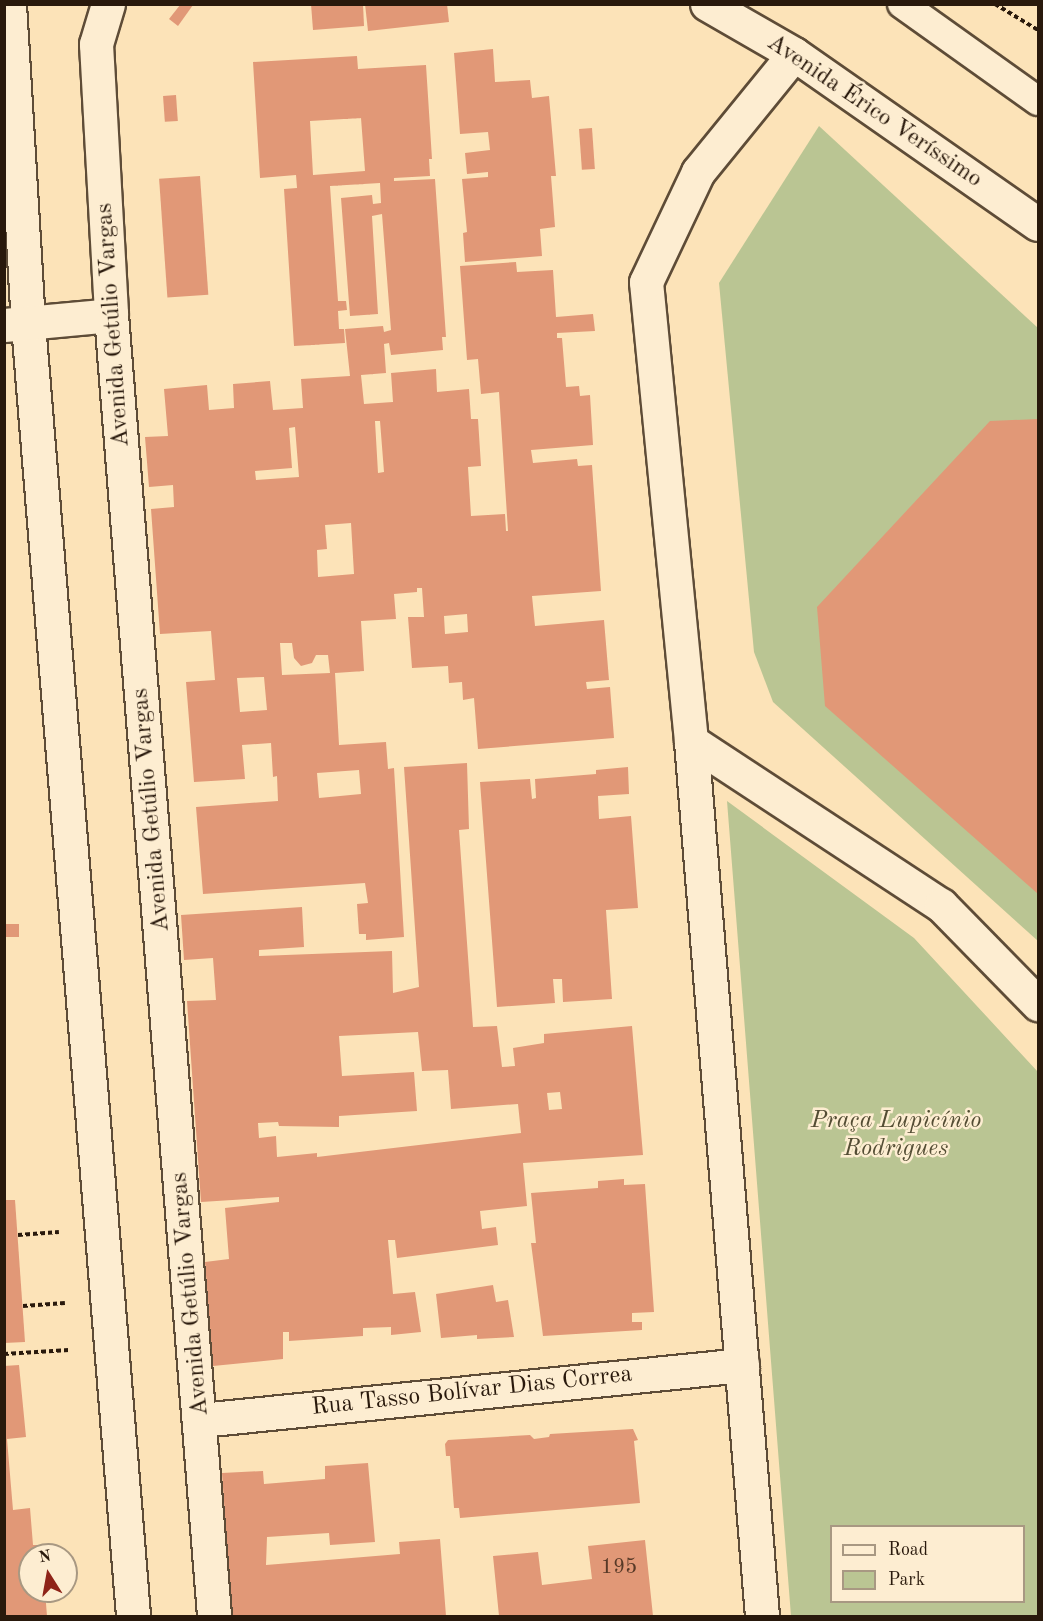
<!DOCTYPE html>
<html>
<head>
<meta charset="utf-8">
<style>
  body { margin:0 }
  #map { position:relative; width:1043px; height:1621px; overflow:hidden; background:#fce3b8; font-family:"Old Standard TT",serif }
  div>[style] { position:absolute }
  .green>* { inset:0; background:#bac593 }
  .building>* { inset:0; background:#e19877; transform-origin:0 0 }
  .path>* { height:4px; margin-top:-2px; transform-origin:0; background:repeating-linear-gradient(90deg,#29190c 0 4.5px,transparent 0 7.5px) }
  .roads { filter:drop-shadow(2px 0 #5e4c37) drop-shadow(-2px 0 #5e4c37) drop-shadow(0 2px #5e4c37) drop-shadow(0 -2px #5e4c37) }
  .lane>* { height:28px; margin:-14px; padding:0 14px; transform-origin:14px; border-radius:14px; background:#fdedd1 }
  .street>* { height:33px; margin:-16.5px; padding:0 16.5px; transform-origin:16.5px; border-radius:16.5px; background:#fdedd1 }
  .secondary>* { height:33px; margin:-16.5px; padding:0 16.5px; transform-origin:16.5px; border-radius:16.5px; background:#fdedd1 }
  span { translate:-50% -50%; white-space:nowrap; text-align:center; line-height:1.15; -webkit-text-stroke:5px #fdedd1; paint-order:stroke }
  .number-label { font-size:21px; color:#573927 }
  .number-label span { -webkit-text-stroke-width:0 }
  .street-label { font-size:24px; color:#29190c }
  .park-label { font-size:24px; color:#544d34; font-style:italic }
  .frame { position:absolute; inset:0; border:6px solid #29190c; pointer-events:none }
  .legend { position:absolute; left:830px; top:1525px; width:195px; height:78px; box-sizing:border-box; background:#fdedd1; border:2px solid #a89882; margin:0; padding:8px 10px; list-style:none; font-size:18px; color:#29190c }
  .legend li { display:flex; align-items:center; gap:12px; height:30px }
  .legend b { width:30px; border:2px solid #a89882 }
  .north { position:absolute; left:18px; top:1543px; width:60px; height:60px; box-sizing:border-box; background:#fdedd1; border:2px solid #a89882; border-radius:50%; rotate:349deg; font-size:16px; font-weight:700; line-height:24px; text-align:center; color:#29190c }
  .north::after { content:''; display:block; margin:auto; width:21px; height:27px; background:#8f2418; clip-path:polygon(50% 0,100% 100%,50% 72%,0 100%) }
</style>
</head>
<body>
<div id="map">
  <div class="green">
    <div style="clip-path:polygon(819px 126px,1038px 328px,1038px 941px,773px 702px,754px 652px,719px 283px)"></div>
    <div style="clip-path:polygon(evenodd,727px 801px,914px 938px,1038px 1072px,1038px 1616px,791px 1616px,727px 801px,832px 1526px,1024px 1526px,1024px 1602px,832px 1602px,832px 1526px)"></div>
  </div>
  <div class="building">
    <div style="clip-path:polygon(311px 4px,363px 4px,364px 26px,313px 30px)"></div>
    <div style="clip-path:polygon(365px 4px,447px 4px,449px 22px,368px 31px)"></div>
    <div style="clip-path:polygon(180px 5px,193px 5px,178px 26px,169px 19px)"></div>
    <div style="clip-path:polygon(493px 49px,495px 82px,530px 80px,532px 98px,549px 96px,556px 176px,551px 176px,555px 227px,540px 229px,542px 256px,465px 262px,463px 233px,467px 232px,462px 179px,488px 177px,488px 172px,467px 174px,465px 153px,490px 150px,488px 132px,460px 134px,454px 53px)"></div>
    <div style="clip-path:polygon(evenodd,357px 56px,358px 69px,426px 65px,432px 159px,429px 159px,430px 176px,394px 178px,394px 181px,435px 179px,446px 337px,442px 337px,443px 350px,391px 355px,389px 343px,384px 344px,386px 373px,361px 375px,364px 404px,393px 402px,391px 373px,436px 369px,437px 392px,469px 389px,471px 419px,478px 419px,481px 466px,468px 467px,471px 516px,505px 514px,506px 531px,508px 531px,499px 392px,481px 394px,478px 359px,467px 360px,460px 266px,516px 262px,517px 272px,553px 270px,556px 317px,593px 314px,595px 331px,557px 333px,557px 338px,562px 338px,566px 387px,579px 386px,580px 396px,590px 395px,593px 445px,531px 450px,533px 463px,577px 459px,578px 466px,592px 465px,601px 591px,532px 596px,535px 626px,604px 620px,609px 680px,586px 682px,587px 689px,610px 687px,614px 738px,478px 749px,474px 698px,463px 700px,462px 682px,449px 683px,448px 666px,412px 668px,408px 617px,424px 617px,422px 588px,417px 588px,417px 592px,394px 594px,396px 619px,361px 621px,364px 671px,335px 673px,339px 745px,386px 742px,388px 769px,394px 768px,404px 937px,366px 940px,366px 934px,359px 934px,357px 904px,368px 903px,365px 883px,203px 894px,196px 807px,278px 801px,277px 776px,273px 777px,271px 743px,242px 745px,245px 779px,194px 782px,186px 682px,215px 680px,211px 631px,160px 634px,151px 509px,174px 507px,173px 485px,149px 487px,145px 437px,168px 436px,164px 389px,207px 385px,209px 410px,234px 408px,233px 384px,270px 381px,273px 410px,303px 408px,301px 379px,350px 376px,345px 329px,383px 326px,384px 332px,391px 330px,382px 214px,372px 216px,378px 314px,350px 316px,341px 198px,372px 195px,373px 204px,381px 203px,380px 183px,330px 186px,338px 301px,346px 301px,347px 310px,338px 311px,339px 329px,344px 329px,345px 343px,294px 346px,284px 189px,297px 188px,296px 175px,260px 178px,253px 62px,357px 56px,361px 118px,365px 171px,313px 175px,310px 121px,361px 118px,357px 56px,375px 421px,380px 421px,384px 472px,378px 473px,375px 421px,357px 56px,295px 427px,299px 477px,256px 480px,255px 471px,292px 468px,289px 428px,295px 427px,357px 56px,351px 523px,354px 574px,318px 577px,317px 550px,327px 549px,325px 525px,351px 523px,357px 56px,467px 614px,468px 632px,445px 634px,444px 616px,467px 614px,357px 56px,280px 643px,292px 643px,294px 658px,301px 666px,312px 663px,316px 655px,328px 655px,330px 673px,282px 675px,280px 643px,357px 56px,264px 677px,267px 710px,240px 712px,237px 678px,264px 677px,357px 56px,359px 770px,361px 794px,319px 798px,317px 773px,359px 770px)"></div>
    <div style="left:176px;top:95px;width:26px;height:13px;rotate:86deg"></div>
    <div style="left:592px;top:128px;width:41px;height:13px;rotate:86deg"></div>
    <div style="left:200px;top:176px;width:119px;height:41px;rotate:86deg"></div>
    <div style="clip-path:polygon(1038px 419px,1038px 894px,825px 706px,817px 607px,990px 421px)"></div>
    <div style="clip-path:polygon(evenodd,467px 763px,469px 829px,459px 830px,473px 1027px,497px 1026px,502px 1067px,515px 1066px,513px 1048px,544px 1043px,544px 1034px,632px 1026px,643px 1155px,523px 1163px,527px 1206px,480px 1211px,482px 1229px,496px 1227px,498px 1245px,397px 1258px,395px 1240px,388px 1240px,393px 1294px,415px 1292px,421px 1332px,391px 1335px,391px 1327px,363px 1328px,363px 1336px,289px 1341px,289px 1332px,283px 1332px,283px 1359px,213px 1366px,205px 1262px,229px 1259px,225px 1208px,279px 1202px,279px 1197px,201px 1202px,187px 1001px,216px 1000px,213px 958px,184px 960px,181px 915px,302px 907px,304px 947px,259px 950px,259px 956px,392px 951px,393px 993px,419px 987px,404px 767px,467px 763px,418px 1032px,422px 1071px,448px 1070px,451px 1109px,518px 1104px,521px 1133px,317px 1157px,317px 1153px,277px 1157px,276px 1136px,259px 1138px,258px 1123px,278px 1122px,279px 1126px,339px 1127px,339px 1116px,417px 1111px,414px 1072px,342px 1076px,339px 1036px,418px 1032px,467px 763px,560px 1092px,562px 1109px,549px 1110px,547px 1093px,560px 1092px)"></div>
    <div style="clip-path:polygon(628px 767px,629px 794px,598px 796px,599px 819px,631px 816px,638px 908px,606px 910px,612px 999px,563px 1002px,562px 979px,553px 979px,555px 1003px,497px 1007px,480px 782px,530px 779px,532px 799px,536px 798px,535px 779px,596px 774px,596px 770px)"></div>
    <div style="left:4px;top:924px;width:15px;height:13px"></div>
    <div style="clip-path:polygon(624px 1179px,624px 1185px,645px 1184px,654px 1312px,632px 1313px,632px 1322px,642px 1322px,642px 1330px,543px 1336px,531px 1243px,536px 1243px,531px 1193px,598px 1188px,598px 1181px)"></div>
    <div style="clip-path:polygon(4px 1200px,15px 1200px,25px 1342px,4px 1343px)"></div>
    <div style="clip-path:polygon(493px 1285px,496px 1302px,508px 1300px,514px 1337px,477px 1339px,477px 1335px,441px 1338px,436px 1294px)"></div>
    <div style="clip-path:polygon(19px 1365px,26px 1437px,7px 1439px,13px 1510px,30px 1508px,33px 1545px,42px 1545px,43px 1555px,30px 1555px,30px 1591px,45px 1591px,47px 1616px,4px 1616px,4px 1366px)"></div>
    <div style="clip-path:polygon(633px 1429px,638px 1440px,634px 1441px,640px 1503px,460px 1518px,459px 1508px,454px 1508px,450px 1456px,446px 1456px,445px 1444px,448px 1440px,530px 1435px,534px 1439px,549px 1437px,550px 1434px)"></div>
    <div style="clip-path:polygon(368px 1463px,375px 1542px,330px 1545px,329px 1533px,267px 1537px,266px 1565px,400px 1554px,399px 1542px,440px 1539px,446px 1616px,232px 1616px,222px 1473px,263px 1471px,264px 1484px,325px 1479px,325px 1466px)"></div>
    <div style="clip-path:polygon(645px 1540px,653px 1616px,499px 1616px,493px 1556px,538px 1552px,542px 1585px,592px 1579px,588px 1546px)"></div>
  </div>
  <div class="path">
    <div style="left:995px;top:4px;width:50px;rotate:31.2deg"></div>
    <div style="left:18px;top:1235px;width:41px;rotate:-4.2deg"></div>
    <div style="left:23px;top:1306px;width:42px;rotate:-4.1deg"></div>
    <div style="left:4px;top:1354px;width:65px;rotate:-3.5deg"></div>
  </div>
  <div class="roads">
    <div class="lane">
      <div style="left:902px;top:4px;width:167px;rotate:35.5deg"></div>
    </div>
    <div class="street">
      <div style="left:691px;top:741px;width:299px;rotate:33.3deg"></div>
      <div style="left:941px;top:905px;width:139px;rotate:45.6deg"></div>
      <div style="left:201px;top:1420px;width:544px;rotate:-5.8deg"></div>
      <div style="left:762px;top:1616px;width:878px;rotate:-94.64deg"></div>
      <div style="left:691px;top:741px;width:461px;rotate:-95.6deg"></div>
      <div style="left:646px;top:282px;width:122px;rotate:-64.7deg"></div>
      <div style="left:698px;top:172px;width:152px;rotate:-50.9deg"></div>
    </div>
    <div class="secondary">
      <div style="left:9px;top:4px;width:321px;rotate:86.6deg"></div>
      <div style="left:28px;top:324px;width:1296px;rotate:85.35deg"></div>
      <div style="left:108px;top:4px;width:42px;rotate:106.7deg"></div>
      <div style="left:96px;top:44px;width:271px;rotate:86.8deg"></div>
      <div style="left:111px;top:315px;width:1305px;rotate:85.47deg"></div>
      <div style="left:707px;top:4px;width:100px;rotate:29.9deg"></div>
      <div style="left:794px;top:54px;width:297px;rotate:34.9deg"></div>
      <div style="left:4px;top:325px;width:107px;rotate:-5.3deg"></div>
    </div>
  </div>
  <div class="number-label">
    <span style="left:619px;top:1568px">195</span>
  </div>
  <div class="street-label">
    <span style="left:874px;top:112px;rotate:34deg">Avenida Érico Veríssimo</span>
    <span style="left:114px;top:325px;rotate:-94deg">Avenida Getúlio Vargas</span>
    <span style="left:152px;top:810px;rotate:-95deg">Avenida Getúlio Vargas</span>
    <span style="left:191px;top:1294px;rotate:-95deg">Avenida Getúlio Vargas</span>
    <span style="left:472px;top:1392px;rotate:-6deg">Rua Tasso Bolívar Dias Correa</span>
  </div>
  <div class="park-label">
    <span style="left:896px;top:1136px">Praça Lupicínio<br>Rodrigues</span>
  </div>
  <div class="frame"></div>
  <ul class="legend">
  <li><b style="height:8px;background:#fdedd1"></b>Road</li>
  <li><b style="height:16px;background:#bac593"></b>Park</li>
  </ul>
  <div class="north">N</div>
</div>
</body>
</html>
